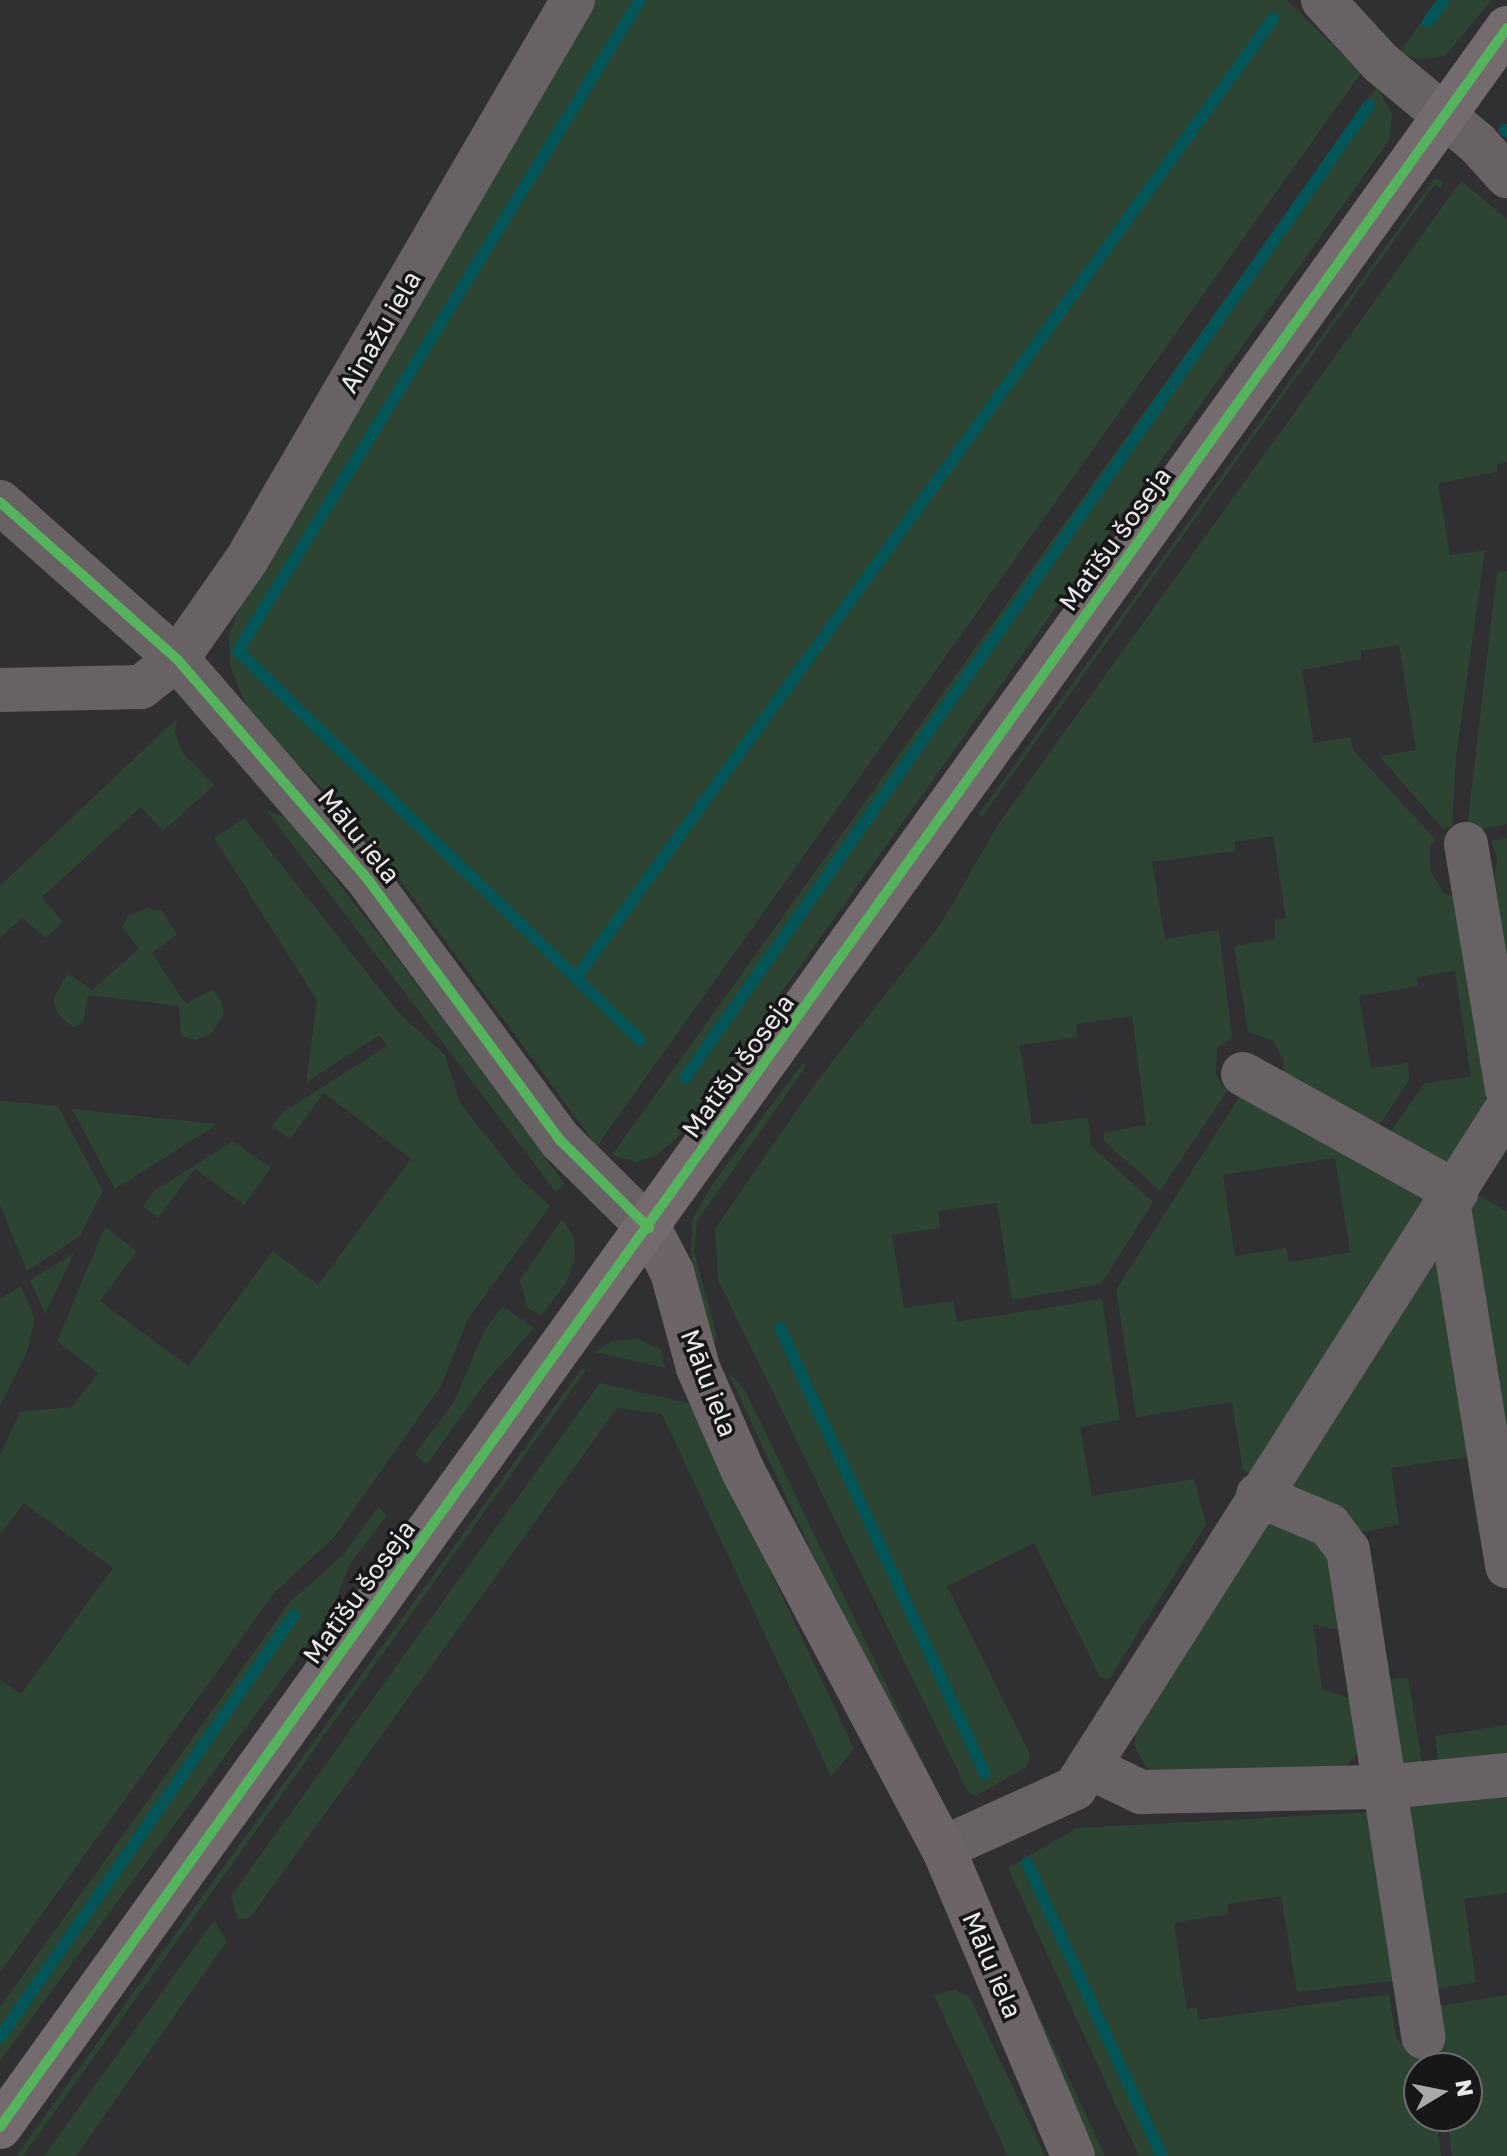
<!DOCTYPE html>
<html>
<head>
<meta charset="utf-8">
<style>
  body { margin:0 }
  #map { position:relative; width:1507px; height:2156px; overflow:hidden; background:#302f31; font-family:"Golos Text",sans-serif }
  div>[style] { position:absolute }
  .green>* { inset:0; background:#2e4433 }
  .stream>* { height:12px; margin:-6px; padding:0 6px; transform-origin:6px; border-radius:6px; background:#045558 }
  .minor>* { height:44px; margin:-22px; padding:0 22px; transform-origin:22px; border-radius:22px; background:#696265 }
  .tertiary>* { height:44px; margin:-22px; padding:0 22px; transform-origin:22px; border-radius:22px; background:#696265 }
  .secondary>* { height:44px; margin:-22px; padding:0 22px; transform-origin:22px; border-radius:22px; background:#6c6467 }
  .primary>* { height:44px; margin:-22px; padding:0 22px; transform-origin:22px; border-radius:22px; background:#746b6f }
  .cycleway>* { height:10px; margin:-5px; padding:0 5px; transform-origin:5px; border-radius:5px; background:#56b35d }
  span { translate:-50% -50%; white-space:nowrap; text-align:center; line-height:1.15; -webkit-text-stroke:7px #181718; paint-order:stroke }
  .street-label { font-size:26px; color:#ebe9ec }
  .north { position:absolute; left:1403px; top:2052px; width:80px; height:80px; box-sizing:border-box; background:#181718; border:2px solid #6c6b6d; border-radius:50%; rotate:80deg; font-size:22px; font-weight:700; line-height:32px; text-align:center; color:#ebe9ec }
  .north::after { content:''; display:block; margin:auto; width:28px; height:36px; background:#aaa8ab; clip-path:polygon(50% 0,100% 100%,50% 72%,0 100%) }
</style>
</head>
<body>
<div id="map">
  <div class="green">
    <div style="clip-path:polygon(593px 0,1287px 0,1361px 73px,597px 1146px,392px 869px,329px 795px,252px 719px,230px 666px,229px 636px,240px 605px)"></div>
    <div style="clip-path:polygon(1437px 0,1492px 0,1445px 56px,1418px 59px,1399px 53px)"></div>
    <div style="clip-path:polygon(1377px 87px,1392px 114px,1390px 139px,679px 1136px,654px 1157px,636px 1162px,612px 1155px)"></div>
    <div style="clip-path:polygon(1435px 178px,1443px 182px,1440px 188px,1434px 185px,982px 817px,979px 814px)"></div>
    <div style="clip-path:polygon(1461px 181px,1507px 219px,1507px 462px,1497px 464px,1497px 472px,1438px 483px,1450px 555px,1485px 550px,1456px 757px,1452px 826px,1443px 829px,1379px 756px,1416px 750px,1399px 645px,1361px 651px,1361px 659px,1302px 670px,1314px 743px,1350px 737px,1354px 751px,1436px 840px,1430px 846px,1430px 870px,1444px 894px,1465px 899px,1497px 1103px,1448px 1176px,1382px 1143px,1425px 1083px,1471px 1077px,1455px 971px,1417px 977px,1418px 986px,1359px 996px,1371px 1068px,1408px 1063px,1409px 1080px,1371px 1138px,1280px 1086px,1284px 1061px,1272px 1040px,1248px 1032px,1234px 946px,1275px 939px,1275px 920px,1286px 918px,1273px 836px,1235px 842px,1235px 851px,1152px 862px,1165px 939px,1219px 930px,1232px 1037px,1217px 1048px,1216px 1075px,1227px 1091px,1160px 1191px,1104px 1141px,1104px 1133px,1146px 1125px,1132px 1016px,1076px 1024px,1077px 1037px,1020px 1045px,1032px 1125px,1088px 1117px,1091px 1146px,1153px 1202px,1101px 1284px,1012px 1300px,997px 1203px,939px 1211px,940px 1228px,892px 1235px,904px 1308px,953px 1301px,957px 1322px,1102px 1299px,1120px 1420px,1080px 1427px,1092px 1496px,1194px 1479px,1206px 1525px,1109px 1679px,1100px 1677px,1034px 1543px,947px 1586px,1030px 1755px,1026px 1767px,976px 1796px,968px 1792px,718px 1280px,715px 1229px,817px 1081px,940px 925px,999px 823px)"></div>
    <div style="clip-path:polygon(1507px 571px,1507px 824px,1479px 830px,1467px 828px,1497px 572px)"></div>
    <div style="clip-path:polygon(177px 718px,175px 732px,183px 753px,214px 785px,163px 831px,141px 807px,42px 897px,63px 922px,46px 938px,22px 918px,0 938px,0 886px)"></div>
    <div style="clip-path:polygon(266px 810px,287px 818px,394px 954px,565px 1184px,556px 1192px)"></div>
    <div style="clip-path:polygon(244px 818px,399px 1013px,445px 1055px,460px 1103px,520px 1179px,550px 1206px,468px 1319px,441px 1386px,335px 1536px,274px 1593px,0 1972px,0 1680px,21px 1694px,113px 1568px,24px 1503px,0 1535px,0 1456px,20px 1412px,72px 1407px,98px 1373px,57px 1341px,105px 1227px,137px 1251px,100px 1301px,188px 1366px,273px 1251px,318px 1285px,411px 1159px,324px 1093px,290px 1139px,272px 1126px,283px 1112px,387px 1046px,380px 1035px,306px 1082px,317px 1000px,214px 838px)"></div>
    <div style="clip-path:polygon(1507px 838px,1507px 1020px,1494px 883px,1497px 858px,1491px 841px)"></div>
    <div style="clip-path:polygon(147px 908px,162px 911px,177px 934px,152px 953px,186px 1004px,212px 990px,221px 999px,224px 1014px,211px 1034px,195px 1040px,181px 1036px,179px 1006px,88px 995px,83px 1023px,73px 1027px,58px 1014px,53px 999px,68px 973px,92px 990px,139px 949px,122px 927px,128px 916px)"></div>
    <div style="clip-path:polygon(802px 1064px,807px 1065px,697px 1221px,694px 1252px,717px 1336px,714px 1346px,691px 1288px,692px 1220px,713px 1183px)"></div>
    <div style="clip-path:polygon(evenodd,1240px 1096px,1430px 1194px,1258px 1474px,1243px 1471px,1232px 1402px,1136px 1417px,1116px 1290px,1240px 1096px,1335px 1158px,1350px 1252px,1289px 1262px,1286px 1248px,1235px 1256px,1223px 1175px,1335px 1158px)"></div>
    <div style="clip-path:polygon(0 1101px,58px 1106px,103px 1191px,80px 1236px,27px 1271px,0 1205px)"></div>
    <div style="clip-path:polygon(72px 1109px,218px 1124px,115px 1189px)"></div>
    <div style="clip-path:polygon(233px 1141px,271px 1168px,244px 1205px,195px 1169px,158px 1218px,143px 1206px,154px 1191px)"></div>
    <div style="clip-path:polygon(1471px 1192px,1507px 1211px,1507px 1534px,1457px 1212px)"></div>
    <div style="clip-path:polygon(562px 1219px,574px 1237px,575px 1258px,566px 1283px,541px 1316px,527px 1307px,520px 1280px)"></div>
    <div style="clip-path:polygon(1434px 1252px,1492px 1534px,1479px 1536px,1467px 1457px,1391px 1468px,1399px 1524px,1366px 1532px,1280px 1486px)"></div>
    <div style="clip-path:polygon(74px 1253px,45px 1314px,30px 1280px)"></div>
    <div style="clip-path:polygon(21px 1286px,35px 1319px,27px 1352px,0 1406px,0 1299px)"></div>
    <div style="clip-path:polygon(503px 1306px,534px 1328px,485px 1383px,427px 1464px,415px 1454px,454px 1402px,485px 1329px)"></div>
    <div style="clip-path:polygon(637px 1338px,661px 1350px,665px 1368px,595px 1352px,611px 1342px)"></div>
    <div style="clip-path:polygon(582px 1368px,586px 1370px,23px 2156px,16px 2156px)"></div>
    <div style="clip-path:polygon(728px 1372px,746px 1392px,950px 1818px,919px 1783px)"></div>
    <div style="clip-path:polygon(600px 1383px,692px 1404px,854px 1749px,831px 1776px,662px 1414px,617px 1408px,250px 1918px,238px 1919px,231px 1896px)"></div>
    <div style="clip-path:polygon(378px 1507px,387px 1516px,350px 1563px,332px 1611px,0 2061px,0 2007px,289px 1603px,344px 1554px)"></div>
    <div style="clip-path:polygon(1266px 1518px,1329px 1546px,1345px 1632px,1313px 1624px,1322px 1689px,1357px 1701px,1357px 1754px,1345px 1767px,1165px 1779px,1145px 1766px,1135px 1747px,1135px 1722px)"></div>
    <div style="clip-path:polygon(1408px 1677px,1422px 1762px,1400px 1766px,1382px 1681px)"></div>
    <div style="clip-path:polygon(1507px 1725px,1507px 1761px,1438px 1760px,1435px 1736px)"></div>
    <div style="clip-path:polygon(1507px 1783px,1507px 1893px,1464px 1899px,1476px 1982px,1431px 1990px,1405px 1808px)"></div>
    <div style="clip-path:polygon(1374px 1812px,1402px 1980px,1297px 1992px,1281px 1896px,1228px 1904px,1228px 1914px,1174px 1923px,1187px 2009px,1197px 2008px,1198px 2020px,1389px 1994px,1396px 2038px,1404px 2046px,1427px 2047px,1430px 2068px,1419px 2068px,1419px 2116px,1436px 2116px,1441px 2156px,1139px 2156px,1008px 1868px,1077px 1828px)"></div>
    <div style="clip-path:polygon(974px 1876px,1105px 2156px,1095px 2156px,976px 1900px)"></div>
    <div style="clip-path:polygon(214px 1920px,227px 1941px,76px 2156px,44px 2156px)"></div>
    <div style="clip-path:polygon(955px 1990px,970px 1997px,1045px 2156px,1008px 2156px,934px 1995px)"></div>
    <div style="clip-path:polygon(1507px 1995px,1507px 2156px,1452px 2156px,1447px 2116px,1467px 2116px,1467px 2068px,1442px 2068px,1438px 2006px)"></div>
  </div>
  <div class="stream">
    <div style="left:1428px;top:22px;width:27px;rotate:-54deg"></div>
    <div style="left:1505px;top:130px;width:3px;rotate:45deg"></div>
    <div style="left:576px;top:978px;width:1186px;rotate:-53.99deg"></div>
    <div style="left:640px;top:1040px;width:559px;rotate:-135.94deg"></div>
    <div style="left:238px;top:651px;width:765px;rotate:-58.3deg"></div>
    <div style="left:685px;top:1078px;width:1189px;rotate:-54.89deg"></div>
    <div style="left:780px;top:1328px;width:490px;rotate:65.3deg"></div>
    <div style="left:1027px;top:1863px;width:323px;rotate:65.3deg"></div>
    <div style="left:0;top:2037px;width:514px;rotate:-55.14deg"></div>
  </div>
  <div class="minor">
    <div style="left:1323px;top:0;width:86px;rotate:47.4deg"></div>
    <div style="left:1381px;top:63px;width:125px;rotate:39.8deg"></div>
    <div style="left:1477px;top:143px;width:45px;rotate:47.7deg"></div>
    <div style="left:0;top:690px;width:141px;rotate:-1.2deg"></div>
    <div style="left:141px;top:687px;width:46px;rotate:-37.9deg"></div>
    <div style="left:177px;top:659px;width:122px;rotate:-55deg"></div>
    <div style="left:247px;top:559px;width:647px;rotate:-59.75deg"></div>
    <div style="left:1466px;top:844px;width:248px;rotate:80.5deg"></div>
    <div style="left:1243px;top:1074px;width:244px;rotate:29deg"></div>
    <div style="left:1449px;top:1207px;width:364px;rotate:80.8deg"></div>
    <div style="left:1258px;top:1495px;width:77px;rotate:22.9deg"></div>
    <div style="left:1329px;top:1525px;width:31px;rotate:53deg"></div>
    <div style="left:1348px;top:1550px;width:493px;rotate:81.2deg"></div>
    <div style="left:1089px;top:1767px;width:58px;rotate:25.7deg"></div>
    <div style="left:1141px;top:1792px;width:245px;rotate:-1.2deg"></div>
    <div style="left:1386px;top:1787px;width:122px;rotate:-5.7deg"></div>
    <div style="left:943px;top:1848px;width:145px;rotate:-24.4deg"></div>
    <div style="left:1075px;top:1788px;width:806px;rotate:-57.57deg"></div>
  </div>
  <div class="tertiary">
    <div style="left:0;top:502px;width:237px;rotate:41.6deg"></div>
    <div style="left:177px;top:659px;width:294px;rotate:49.1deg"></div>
    <div style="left:369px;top:881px;width:323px;rotate:53.6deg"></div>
    <div style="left:561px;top:1141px;width:124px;rotate:44.7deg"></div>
  </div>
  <div class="secondary">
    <div style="left:649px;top:1228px;width:50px;rotate:62.4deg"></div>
    <div style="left:672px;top:1272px;width:99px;rotate:74.8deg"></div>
    <div style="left:698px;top:1368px;width:112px;rotate:66.4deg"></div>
    <div style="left:743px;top:1471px;width:427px;rotate:62.1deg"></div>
    <div style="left:943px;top:1848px;width:334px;rotate:67.1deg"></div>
  </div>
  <div class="primary">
    <div style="left:0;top:2127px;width:2584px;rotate:-54.32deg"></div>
  </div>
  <div class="cycleway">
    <div style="left:0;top:502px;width:237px;rotate:41.6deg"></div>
    <div style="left:177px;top:659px;width:294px;rotate:49.1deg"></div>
    <div style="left:369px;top:881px;width:323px;rotate:53.6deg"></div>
    <div style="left:561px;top:1141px;width:124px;rotate:44.7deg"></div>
    <div style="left:0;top:2127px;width:2584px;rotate:-54.32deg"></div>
  </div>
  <div class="street-label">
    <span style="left:380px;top:332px;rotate:-60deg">Ainažu iela</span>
    <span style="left:1115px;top:539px;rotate:-54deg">Matīšu šoseja</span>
    <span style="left:359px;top:836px;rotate:51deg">Mālu iela</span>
    <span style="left:738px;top:1066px;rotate:-54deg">Matīšu šoseja</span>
    <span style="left:709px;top:1383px;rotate:69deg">Mālu iela</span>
    <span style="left:359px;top:1592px;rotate:-54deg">Matīšu šoseja</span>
    <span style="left:992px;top:1965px;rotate:67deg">Mālu iela</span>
  </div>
  <div class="north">N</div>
</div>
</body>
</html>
